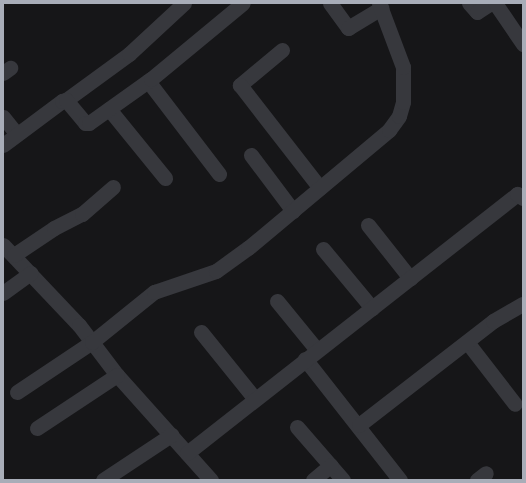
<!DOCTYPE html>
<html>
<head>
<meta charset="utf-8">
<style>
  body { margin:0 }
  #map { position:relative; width:526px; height:483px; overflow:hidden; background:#161618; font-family:"Fira Sans",sans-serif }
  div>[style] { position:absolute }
  .minor>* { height:15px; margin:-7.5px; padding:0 7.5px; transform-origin:7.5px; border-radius:7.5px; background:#37383d }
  span { translate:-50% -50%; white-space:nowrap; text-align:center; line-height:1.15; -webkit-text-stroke:3px #111113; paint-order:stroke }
  .frame { position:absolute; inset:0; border:4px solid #a8adb8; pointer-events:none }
</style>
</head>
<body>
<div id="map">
  <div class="minor">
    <div style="left:330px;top:3px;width:31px;rotate:54deg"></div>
    <div style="left:348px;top:28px;width:39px;rotate:-31deg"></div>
    <div style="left:469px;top:3px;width:12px;rotate:48deg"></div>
    <div style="left:477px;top:12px;width:17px;rotate:-33deg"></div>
    <div style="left:495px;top:3px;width:50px;rotate:55.7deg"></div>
    <div style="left:282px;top:50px;width:55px;rotate:140.2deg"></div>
    <div style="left:240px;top:85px;width:130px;rotate:52.2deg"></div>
    <div style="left:3px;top:73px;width:9px;rotate:-36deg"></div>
    <div style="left:148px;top:81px;width:117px;rotate:52.6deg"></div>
    <div style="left:66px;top:100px;width:78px;rotate:-36.1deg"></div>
    <div style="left:129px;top:54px;width:75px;rotate:-42.8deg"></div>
    <div style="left:109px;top:109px;width:89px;rotate:50.9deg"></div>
    <div style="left:3px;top:117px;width:22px;rotate:51deg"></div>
    <div style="left:3px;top:145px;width:74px;rotate:-36.7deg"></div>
    <div style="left:62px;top:101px;width:4px;rotate:-14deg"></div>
    <div style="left:66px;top:100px;width:30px;rotate:50deg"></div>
    <div style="left:85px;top:123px;width:4px"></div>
    <div style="left:89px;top:123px;width:76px;rotate:-35.4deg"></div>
    <div style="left:151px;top:79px;width:119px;rotate:-39.6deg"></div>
    <div style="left:251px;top:155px;width:70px;rotate:53.1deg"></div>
    <div style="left:368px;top:225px;width:68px;rotate:51.6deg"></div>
    <div style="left:3px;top:245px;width:110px;rotate:46.5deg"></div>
    <div style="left:79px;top:325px;width:63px;rotate:52.8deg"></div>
    <div style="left:117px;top:375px;width:141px;rotate:48.2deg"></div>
    <div style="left:323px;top:249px;width:77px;rotate:50.3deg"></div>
    <div style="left:14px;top:255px;width:48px;rotate:-34deg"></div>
    <div style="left:54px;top:228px;width:31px;rotate:-27deg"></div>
    <div style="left:82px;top:214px;width:41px;rotate:-41.1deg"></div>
    <div style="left:3px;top:293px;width:34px;rotate:-36deg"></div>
    <div style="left:277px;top:301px;width:63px;rotate:50.8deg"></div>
    <div style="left:201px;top:332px;width:86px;rotate:51.1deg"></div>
    <div style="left:467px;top:342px;width:78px;rotate:52.3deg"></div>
    <div style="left:305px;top:359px;width:154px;rotate:51.9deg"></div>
    <div style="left:17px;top:392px;width:90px;rotate:-33.7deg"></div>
    <div style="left:92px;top:342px;width:80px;rotate:-38.9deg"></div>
    <div style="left:154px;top:292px;width:65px;rotate:-18.7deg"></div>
    <div style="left:216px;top:271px;width:39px;rotate:-36deg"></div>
    <div style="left:248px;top:248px;width:184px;rotate:-39.9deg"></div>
    <div style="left:389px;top:130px;width:17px;rotate:-54deg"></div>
    <div style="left:399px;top:116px;width:15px;rotate:-74deg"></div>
    <div style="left:403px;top:102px;width:35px;rotate:-90deg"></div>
    <div style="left:403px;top:67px;width:68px;rotate:-110.6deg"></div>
    <div style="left:359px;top:425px;width:170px;rotate:-37.8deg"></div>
    <div style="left:493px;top:321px;width:34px;rotate:-30deg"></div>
    <div style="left:297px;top:427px;width:70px;rotate:49deg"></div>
    <div style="left:37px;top:428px;width:96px;rotate:-33.5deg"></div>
    <div style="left:187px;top:453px;width:420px;rotate:-38.1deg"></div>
    <div style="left:517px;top:194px;width:7px;rotate:34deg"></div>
    <div style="left:103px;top:480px;width:82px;rotate:-33.5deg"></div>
    <div style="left:313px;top:480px;width:23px;rotate:-40deg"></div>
    <div style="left:477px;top:480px;width:11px;rotate:-38deg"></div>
  </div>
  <div class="frame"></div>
</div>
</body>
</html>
